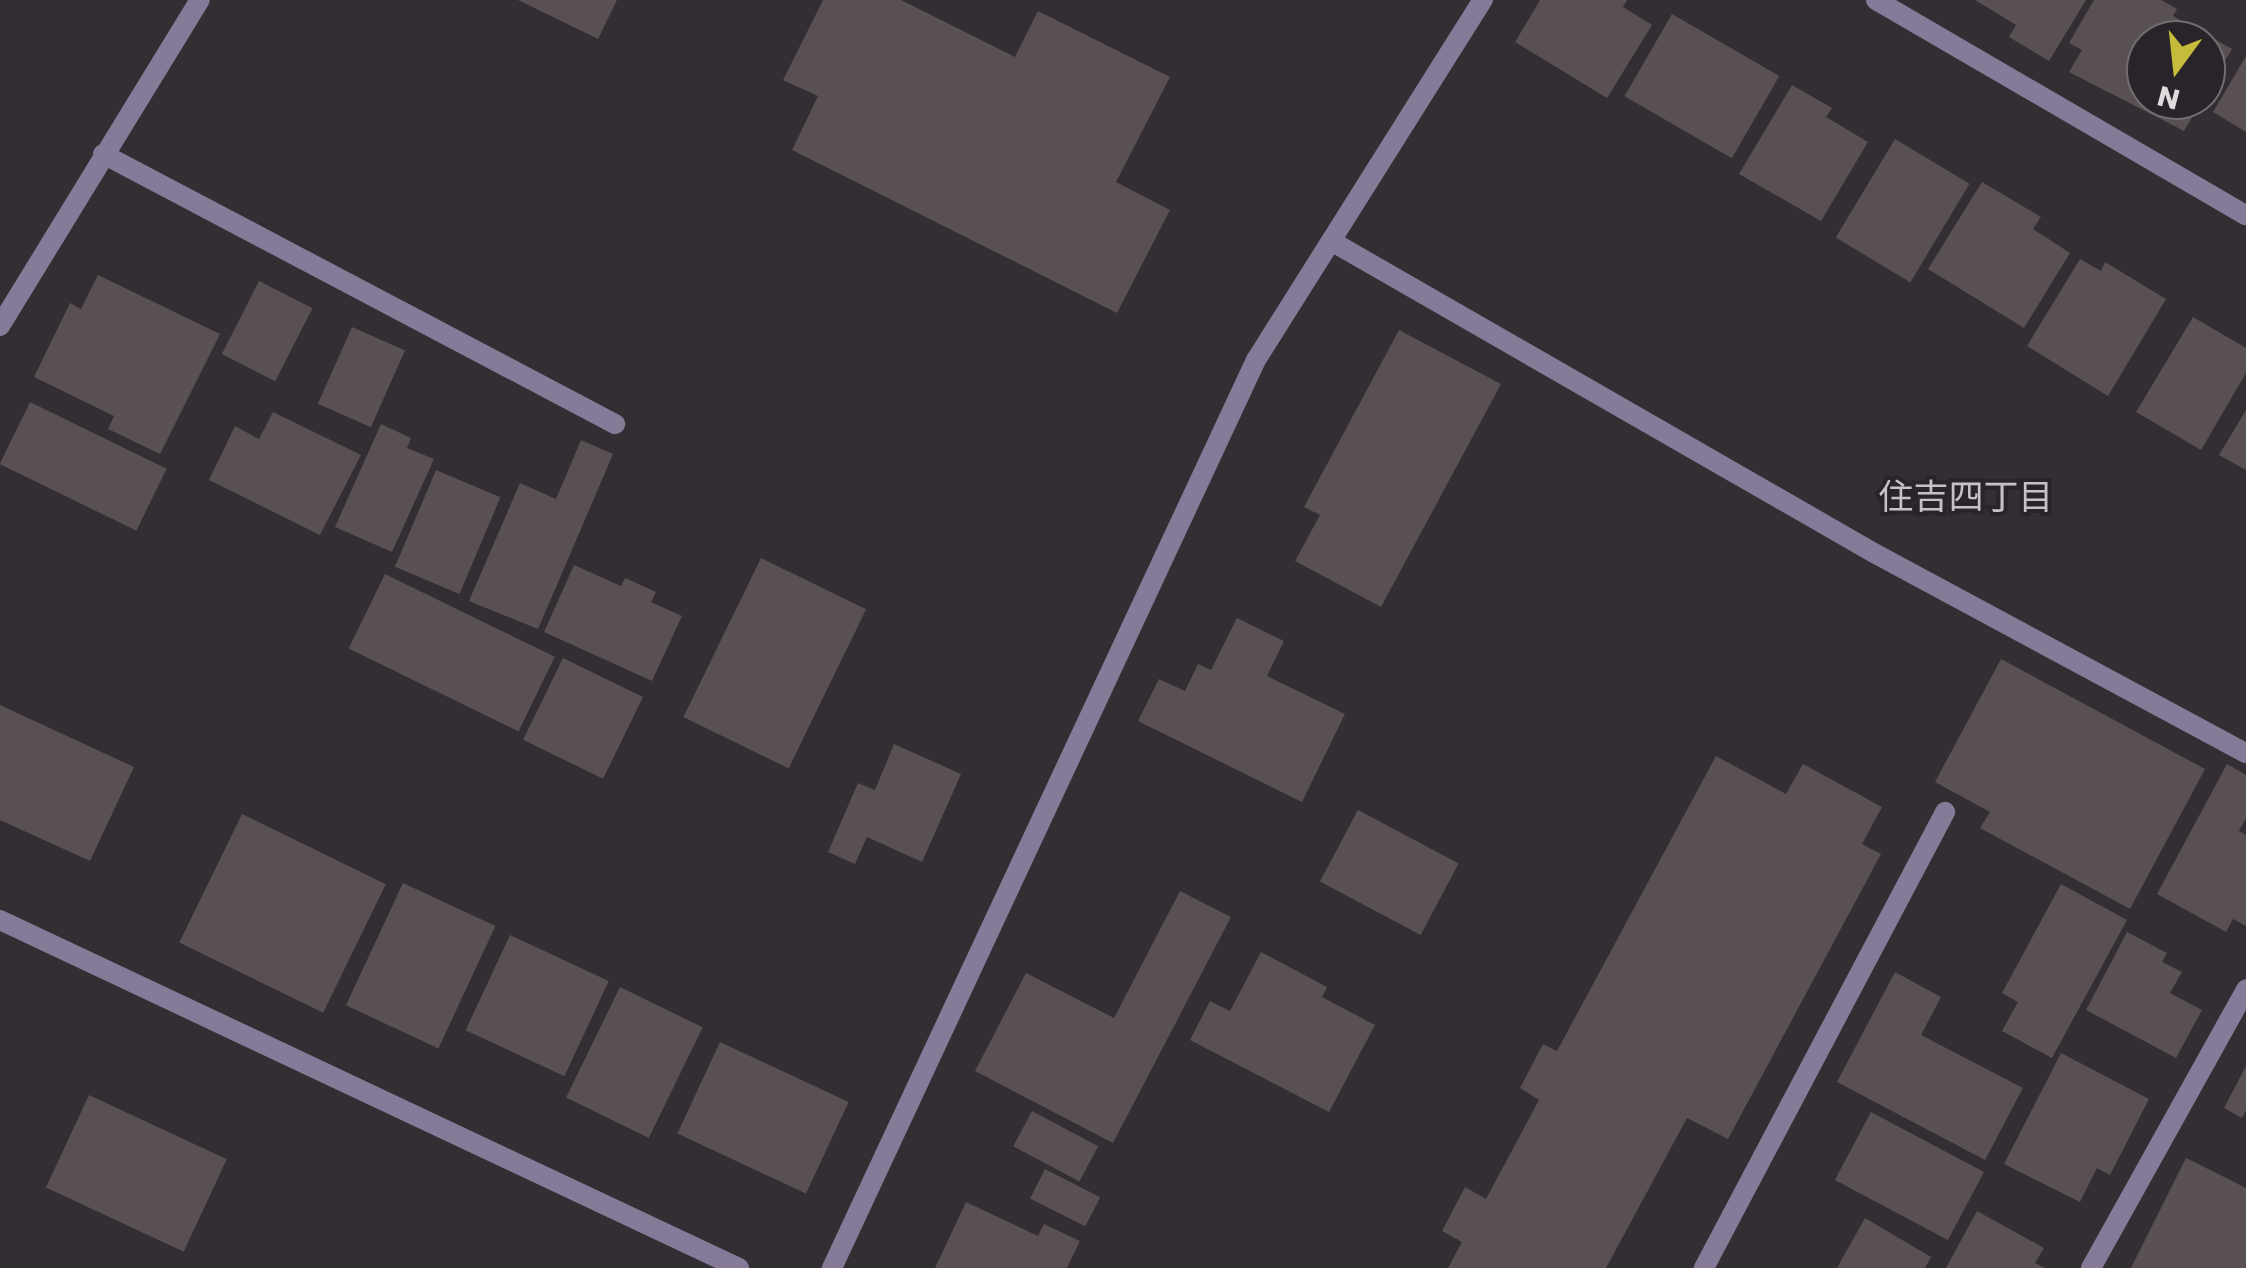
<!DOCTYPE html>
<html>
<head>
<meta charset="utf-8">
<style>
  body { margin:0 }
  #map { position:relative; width:2246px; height:1268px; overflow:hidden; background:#332e33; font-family:Poppins,"Noto Sans JP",sans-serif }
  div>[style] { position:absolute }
  .building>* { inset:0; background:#585052; transform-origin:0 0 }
  .service>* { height:20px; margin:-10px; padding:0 10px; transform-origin:10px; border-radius:10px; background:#857a97 }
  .minor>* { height:20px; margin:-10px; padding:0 10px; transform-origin:10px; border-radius:10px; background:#857a97 }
  .tertiary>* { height:20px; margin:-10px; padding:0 10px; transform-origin:10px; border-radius:10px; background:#857a97 }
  span { translate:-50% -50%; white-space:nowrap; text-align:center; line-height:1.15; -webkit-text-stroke:8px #292429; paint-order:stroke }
  .neighbourhood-label { font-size:35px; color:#c7c0c6 }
  .north { position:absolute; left:2126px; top:20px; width:100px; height:100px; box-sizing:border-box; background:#292429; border:2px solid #716d71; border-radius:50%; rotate:195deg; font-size:28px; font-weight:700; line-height:40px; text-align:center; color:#dedbde }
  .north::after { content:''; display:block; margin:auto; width:35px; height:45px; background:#c6bc3c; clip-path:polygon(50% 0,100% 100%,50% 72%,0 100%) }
</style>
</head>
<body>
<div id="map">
  <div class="building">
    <div style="clip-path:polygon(518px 0,617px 0,598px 39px)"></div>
    <div style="clip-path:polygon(823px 0,901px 0,1015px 57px,1038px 11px,1170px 77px,1116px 182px,1170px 210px,1117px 313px,792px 150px,818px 96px,783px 80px)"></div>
    <div style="clip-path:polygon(1540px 0,1627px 0,1623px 7px,1652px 25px,1607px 98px,1515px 42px)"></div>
    <div style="clip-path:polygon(1975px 0,2086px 0,2049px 61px,2009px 37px,2016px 25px)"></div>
    <div style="clip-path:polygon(2094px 0,2161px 0,2177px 9px,2173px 16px,2232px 49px,2206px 93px,2206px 40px,2146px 40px,2146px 100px,2202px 100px,2184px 131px,2069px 72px,2082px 50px,2069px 43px)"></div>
    <div style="left:1672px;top:14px;width:124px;height:95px;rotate:30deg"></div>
    <div style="clip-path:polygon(2246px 56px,2246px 132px,2213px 112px)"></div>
    <div style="clip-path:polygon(1792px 85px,1832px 108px,1826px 117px,1868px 142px,1821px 221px,1739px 174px)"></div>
    <div style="left:1895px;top:139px;width:87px;height:115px;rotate:31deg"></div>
    <div style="clip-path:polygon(1982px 182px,2041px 217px,2033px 229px,2070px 253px,2024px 328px,1928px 269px)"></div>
    <div style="clip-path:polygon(2080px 259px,2101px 271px,2105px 262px,2166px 299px,2108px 396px,2027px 346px)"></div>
    <div style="clip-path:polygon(98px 275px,220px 334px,160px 454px,108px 429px,114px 416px,34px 377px,70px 303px,81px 309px)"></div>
    <div style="left:259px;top:281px;width:60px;height:82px;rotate:27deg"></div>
    <div style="clip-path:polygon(2193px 317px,2246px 348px,2246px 373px,2201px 450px,2136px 412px)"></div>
    <div style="left:352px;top:327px;width:58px;height:84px;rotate:24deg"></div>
    <div style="clip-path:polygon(1399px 330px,1501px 384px,1381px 607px,1295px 561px,1320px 515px,1304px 507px)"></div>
    <div style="left:30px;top:402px;width:152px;height:69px;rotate:26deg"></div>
    <div style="clip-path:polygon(2246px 410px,2246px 470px,2219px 455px)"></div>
    <div style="clip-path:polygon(273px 412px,361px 455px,320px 535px,209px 480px,235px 426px,259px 439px)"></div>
    <div style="clip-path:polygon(381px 424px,411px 438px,407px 448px,434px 459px,392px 552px,335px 527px)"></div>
    <div style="clip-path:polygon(581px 440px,613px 454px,538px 629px,469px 601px,520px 483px,556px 499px)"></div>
    <div style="left:436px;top:470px;width:70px;height:105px;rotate:23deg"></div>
    <div style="left:761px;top:558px;width:117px;height:177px;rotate:26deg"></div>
    <div style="clip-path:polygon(574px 565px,621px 586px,625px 578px,656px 592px,651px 602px,682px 616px,652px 681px,544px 632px)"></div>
    <div style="left:385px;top:574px;width:189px;height:83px;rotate:26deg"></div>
    <div style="clip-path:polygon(1237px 618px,1284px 641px,1267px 676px,1345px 714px,1302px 802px,1138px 721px,1159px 679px,1185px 691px,1198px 664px,1211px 670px)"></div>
    <div style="left:563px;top:658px;width:89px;height:91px;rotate:26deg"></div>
    <div style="clip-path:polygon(2001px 659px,2205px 769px,2130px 909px,1980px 828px,1990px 812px,1935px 782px)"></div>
    <div style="clip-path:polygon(0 705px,134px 767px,90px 861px,0 820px)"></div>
    <div style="clip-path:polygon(894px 744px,961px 774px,922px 862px,867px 837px,855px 864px,828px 852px,858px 783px,875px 790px)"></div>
    <div style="clip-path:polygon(1716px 756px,1786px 794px,1803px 764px,1882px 807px,1862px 844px,1881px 854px,1728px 1139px,1687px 1118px,1606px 1268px,1448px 1268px,1462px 1242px,1442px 1231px,1465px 1187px,1486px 1199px,1539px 1100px,1520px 1088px,1543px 1044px,1557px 1051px)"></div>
    <div style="clip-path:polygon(2227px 764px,2246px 775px,2246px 818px,2239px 831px,2246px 835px,2246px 926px,2233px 919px,2226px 932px,2157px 894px)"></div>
    <div style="left:1358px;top:810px;width:114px;height:81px;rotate:28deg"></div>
    <div style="left:242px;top:814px;width:160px;height:143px;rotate:26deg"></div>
    <div style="left:403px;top:883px;width:102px;height:135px;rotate:25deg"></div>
    <div style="clip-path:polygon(2061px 884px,2127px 920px,2052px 1058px,2002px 1031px,2018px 1002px,2002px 993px)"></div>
    <div style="clip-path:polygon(1180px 891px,1231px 917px,1113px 1143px,975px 1071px,1026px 973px,1114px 1018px)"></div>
    <div style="clip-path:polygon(2127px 932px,2167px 953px,2162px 962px,2182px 972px,2170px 993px,2202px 1010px,2176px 1058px,2086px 1010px)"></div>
    <div style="left:510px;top:935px;width:109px;height:105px;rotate:25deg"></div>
    <div style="clip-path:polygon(1261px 952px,1327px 987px,1322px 997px,1375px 1025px,1329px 1112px,1190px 1040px,1210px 1001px,1230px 1011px)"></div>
    <div style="clip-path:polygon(1895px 972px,1941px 997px,1921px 1035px,2023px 1088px,1985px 1160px,1837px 1082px)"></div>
    <div style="left:620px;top:987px;width:92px;height:123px;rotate:26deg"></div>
    <div style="left:720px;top:1042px;width:142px;height:101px;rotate:25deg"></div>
    <div style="clip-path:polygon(2061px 1053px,2149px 1099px,2110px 1175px,2097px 1168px,2080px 1202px,2004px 1164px)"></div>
    <div style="clip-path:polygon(2246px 1066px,2246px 1110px,2242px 1118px,2224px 1108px)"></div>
    <div style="left:89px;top:1095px;width:152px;height:102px;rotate:25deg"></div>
    <div style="left:1032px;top:1111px;width:75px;height:40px;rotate:28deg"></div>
    <div style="left:1871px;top:1112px;width:128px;height:77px;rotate:28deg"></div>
    <div style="clip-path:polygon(2186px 1158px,2246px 1188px,2246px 1268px,2131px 1268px)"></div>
    <div style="left:1045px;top:1169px;width:62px;height:33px;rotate:27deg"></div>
    <div style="clip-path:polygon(966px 1202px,1038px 1236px,1044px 1224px,1080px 1241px,1067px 1268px,935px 1268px)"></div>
    <div style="clip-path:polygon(1977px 1211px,2044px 1248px,2035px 1263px,2045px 1268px,1946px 1268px)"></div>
    <div style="clip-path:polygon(1865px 1218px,1931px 1257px,1925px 1268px,1837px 1268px)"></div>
  </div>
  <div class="service">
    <div style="left:1331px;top:241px;width:626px;rotate:29.88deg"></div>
    <div style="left:1874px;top:553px;width:422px;rotate:28.3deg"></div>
    <div style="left:1704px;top:1268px;width:516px;rotate:-62.14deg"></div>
  </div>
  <div class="minor">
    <div style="left:1876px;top:0;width:428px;rotate:30.2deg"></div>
    <div style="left:103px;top:154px;width:579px;rotate:27.8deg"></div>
    <div style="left:0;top:326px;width:382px;rotate:-58.5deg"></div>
    <div style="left:832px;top:1268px;width:1002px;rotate:-64.97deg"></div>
    <div style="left:1256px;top:360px;width:426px;rotate:-57.8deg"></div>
    <div style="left:2091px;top:1268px;width:319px;rotate:-60.9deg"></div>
  </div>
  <div class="tertiary">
    <div style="left:0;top:920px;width:817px;rotate:25.22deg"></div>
  </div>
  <div class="neighbourhood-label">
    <span style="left:1966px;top:497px">住吉四丁目</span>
  </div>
  <div class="north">N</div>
</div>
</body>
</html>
